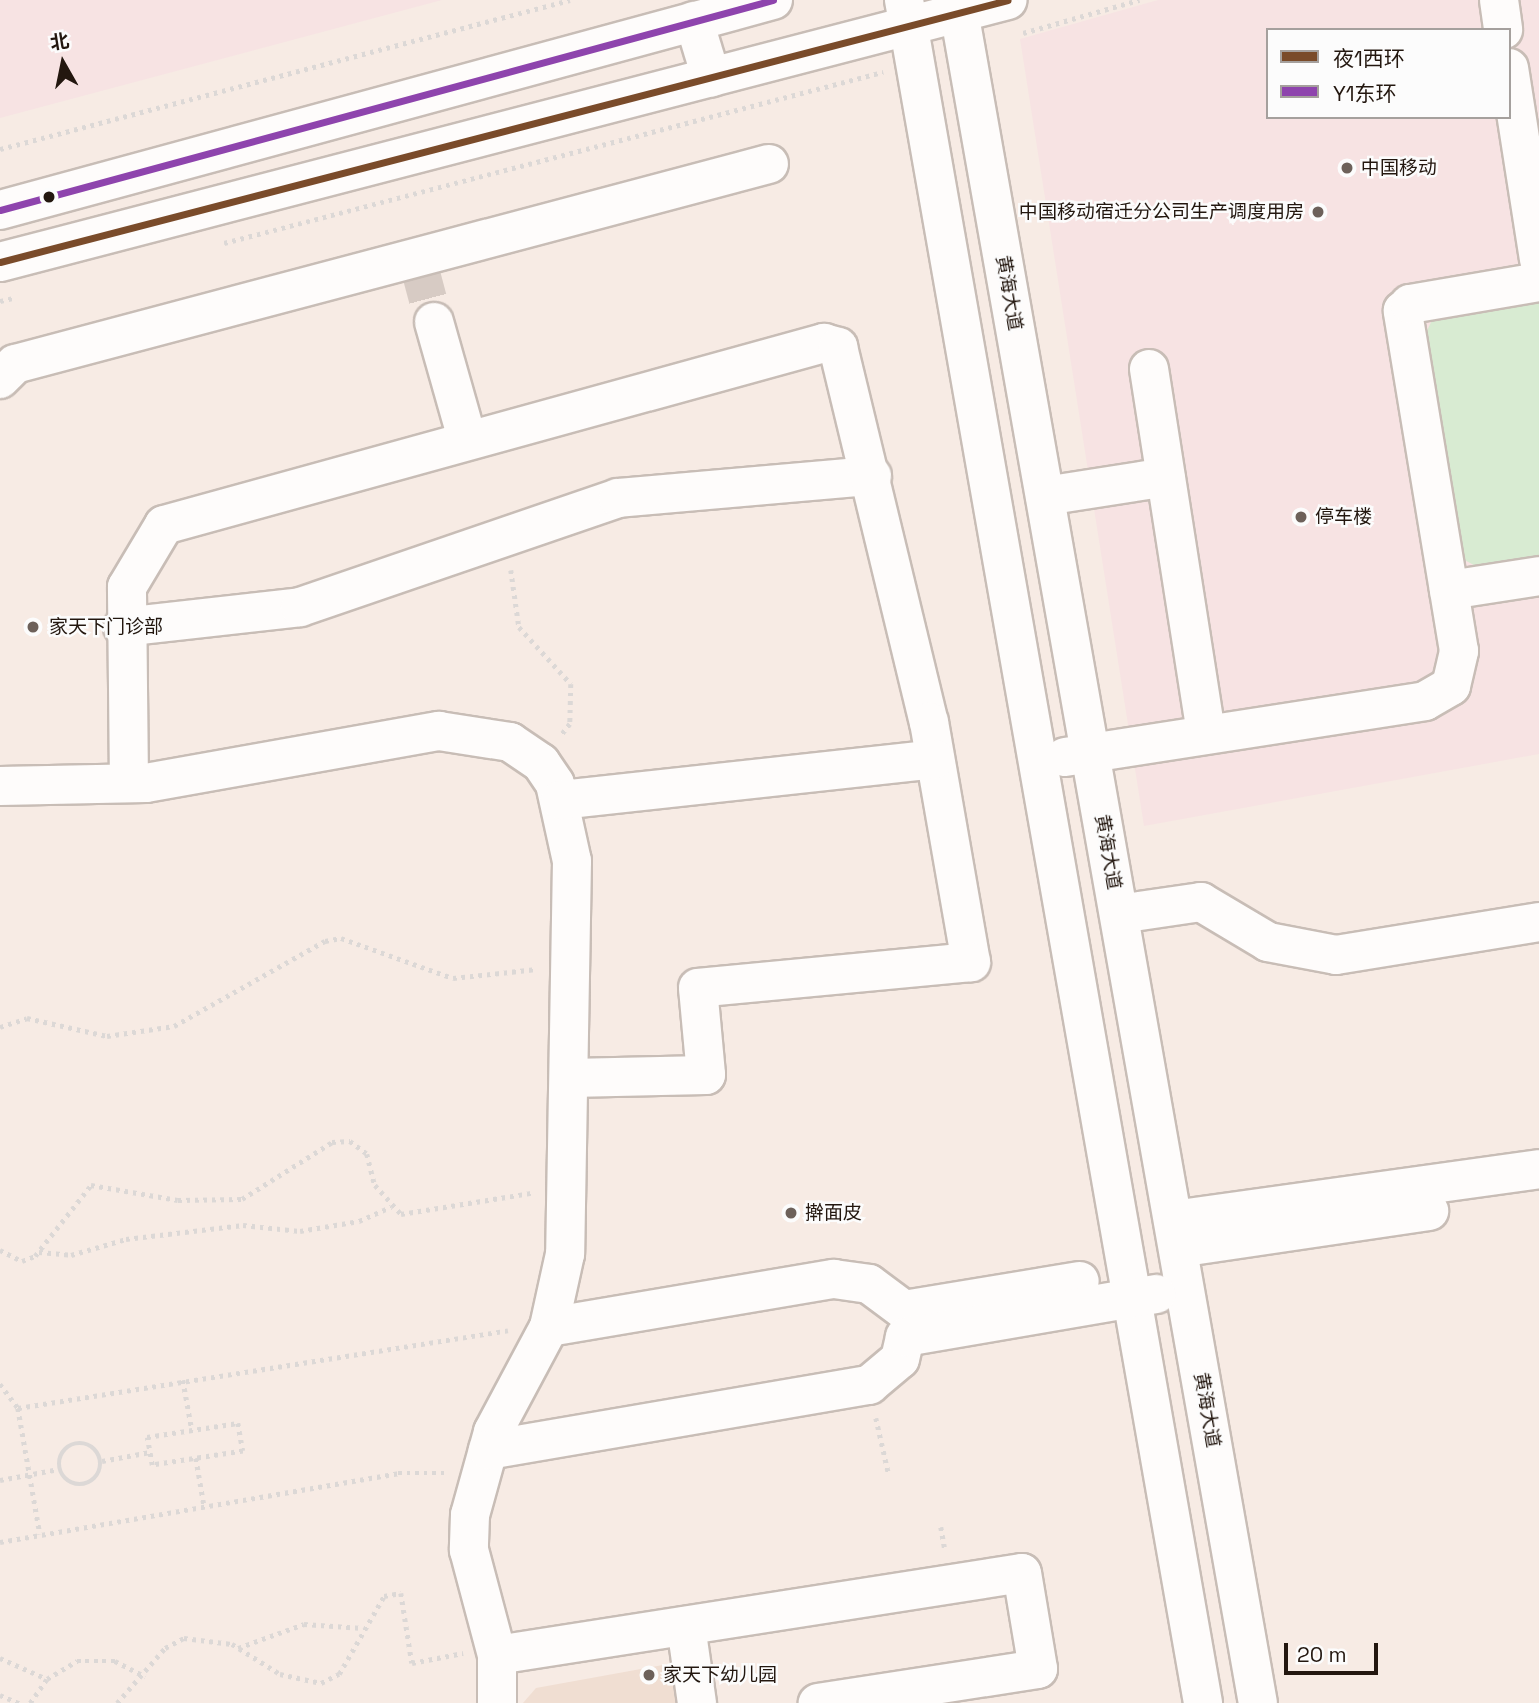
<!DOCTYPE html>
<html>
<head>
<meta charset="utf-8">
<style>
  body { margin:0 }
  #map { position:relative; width:1539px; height:1703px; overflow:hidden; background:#f7ebe4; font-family:"Space Grotesk","Noto Sans SC",sans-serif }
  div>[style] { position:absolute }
  .commercial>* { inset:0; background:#f7e3e3 }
  .built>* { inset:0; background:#f0ded2 }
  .green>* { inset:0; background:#d8ebd2 }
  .minor-tunnel>* { height:38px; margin-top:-19px; transform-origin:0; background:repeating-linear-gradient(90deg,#d7cbc4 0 38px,transparent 0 57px) }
  .path>* { height:4.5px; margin-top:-2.25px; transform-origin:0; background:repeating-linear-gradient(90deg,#dcd8d6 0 3.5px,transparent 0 8.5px) }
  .path>.ring { margin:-2.25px; padding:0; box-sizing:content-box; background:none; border:4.5px solid #dcd8d6; border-radius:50% }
  .roads { filter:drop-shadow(2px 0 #c8bdb6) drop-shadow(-2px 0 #c8bdb6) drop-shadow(0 2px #c8bdb6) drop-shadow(0 -2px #c8bdb6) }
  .minor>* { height:38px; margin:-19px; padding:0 19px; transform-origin:19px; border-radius:19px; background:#fefcfb }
  .major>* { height:38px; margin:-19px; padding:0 19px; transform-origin:19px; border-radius:19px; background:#fefcfb }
  .bus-1>* { height:7px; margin:-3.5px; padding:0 3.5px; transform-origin:3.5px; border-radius:3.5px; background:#7a4b2a }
  .bus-2>* { height:7px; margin:-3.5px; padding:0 3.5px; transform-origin:3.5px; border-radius:3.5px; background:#8e44ad }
  .dots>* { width:19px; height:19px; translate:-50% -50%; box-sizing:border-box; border:4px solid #fcfcfc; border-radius:50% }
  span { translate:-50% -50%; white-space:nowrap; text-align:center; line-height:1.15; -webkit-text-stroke:5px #fcfcfc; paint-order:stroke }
  .poi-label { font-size:19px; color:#23170f }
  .left { translate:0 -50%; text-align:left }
  .right { translate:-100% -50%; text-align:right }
  .street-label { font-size:19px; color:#23170f }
  .legend { position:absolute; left:1266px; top:28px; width:245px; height:91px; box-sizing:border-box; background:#fcfcfc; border:2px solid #a5a09d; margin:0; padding:9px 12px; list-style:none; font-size:21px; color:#23170f }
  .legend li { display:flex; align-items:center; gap:14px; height:35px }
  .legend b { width:35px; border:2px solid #a5a09d }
  .north { position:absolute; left:28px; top:28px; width:70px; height:70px; -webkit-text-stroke:5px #fcfcfc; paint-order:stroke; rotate:351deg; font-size:19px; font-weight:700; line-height:28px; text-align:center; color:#23170f }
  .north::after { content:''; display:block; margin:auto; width:24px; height:32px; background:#23170f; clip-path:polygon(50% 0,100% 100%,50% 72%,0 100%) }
  .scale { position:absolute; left:1284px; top:1643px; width:94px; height:32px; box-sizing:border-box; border:4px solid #23170f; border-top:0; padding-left:9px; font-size:21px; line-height:24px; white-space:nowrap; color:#23170f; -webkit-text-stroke:5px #fcfcfc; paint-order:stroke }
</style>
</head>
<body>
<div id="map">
  <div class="commercial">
    <div style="clip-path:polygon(0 0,442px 0,0 118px)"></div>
    <div style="clip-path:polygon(evenodd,1158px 0,1539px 0,1539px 754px,1144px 826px,1020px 39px,1158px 0,1268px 30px,1509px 30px,1509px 117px,1268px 117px,1268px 30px)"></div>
  </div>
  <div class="built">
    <div style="clip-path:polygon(685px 1661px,692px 1703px,523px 1703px,536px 1688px)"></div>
  </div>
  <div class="green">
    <div style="clip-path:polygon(1539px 295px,1539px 560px,1481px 569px,1461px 558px,1424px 337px,1433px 318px)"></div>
  </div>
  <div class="minor-tunnel">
    <div style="left:418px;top:262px;width:62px;rotate:75.1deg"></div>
  </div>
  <div class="path">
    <div style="left:1023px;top:33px;width:121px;rotate:-15.9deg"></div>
    <div style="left:0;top:149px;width:589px;rotate:-14.65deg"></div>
    <div style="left:224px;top:243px;width:681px;rotate:-14.55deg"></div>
    <div style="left:0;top:301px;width:13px;rotate:-13deg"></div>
    <div style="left:511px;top:570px;width:58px;rotate:82deg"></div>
    <div style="left:519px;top:627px;width:77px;rotate:47.6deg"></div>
    <div style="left:571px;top:684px;width:40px;rotate:91.4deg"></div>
    <div style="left:570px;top:724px;width:16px;rotate:128deg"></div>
    <div style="left:0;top:1027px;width:28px;rotate:-18deg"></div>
    <div style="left:27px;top:1018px;width:82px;rotate:12.7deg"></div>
    <div style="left:107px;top:1036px;width:68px;rotate:-8.5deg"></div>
    <div style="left:174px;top:1026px;width:173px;rotate:-29.4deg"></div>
    <div style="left:325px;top:941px;width:16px;rotate:-11deg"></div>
    <div style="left:341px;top:938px;width:119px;rotate:19.7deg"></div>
    <div style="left:453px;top:978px;width:84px;rotate:-6.1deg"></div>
    <div style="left:0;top:1250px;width:25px;rotate:27deg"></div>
    <div style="left:22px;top:1261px;width:14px;rotate:-21deg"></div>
    <div style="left:35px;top:1256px;width:90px;rotate:-51.7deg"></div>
    <div style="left:91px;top:1185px;width:88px;rotate:9.8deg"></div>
    <div style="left:178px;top:1200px;width:64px;rotate:-0.9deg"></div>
    <div style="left:242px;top:1199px;width:107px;rotate:-32.3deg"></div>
    <div style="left:332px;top:1142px;width:18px;rotate:-3deg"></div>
    <div style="left:350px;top:1141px;width:21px;rotate:37deg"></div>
    <div style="left:367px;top:1154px;width:32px;rotate:76deg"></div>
    <div style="left:375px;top:1185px;width:39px;rotate:48deg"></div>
    <div style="left:401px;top:1214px;width:132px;rotate:-9.2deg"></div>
    <div style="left:39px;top:1252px;width:32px;rotate:5deg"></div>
    <div style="left:71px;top:1255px;width:57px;rotate:-16.2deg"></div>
    <div style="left:126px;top:1239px;width:118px;rotate:-6.8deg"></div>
    <div style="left:243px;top:1225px;width:57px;rotate:6deg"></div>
    <div style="left:300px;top:1231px;width:60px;rotate:-9.6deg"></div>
    <div style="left:359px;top:1221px;width:35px;rotate:-24deg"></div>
    <div style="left:183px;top:1380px;width:51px;rotate:79.8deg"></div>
    <div style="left:0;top:1384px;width:30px;rotate:53deg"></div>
    <div style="left:18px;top:1408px;width:128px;rotate:80.1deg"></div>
    <div style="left:18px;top:1408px;width:496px;rotate:-9deg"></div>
    <div style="left:876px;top:1418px;width:58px;rotate:77.2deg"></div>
    <div style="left:238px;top:1423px;width:28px;rotate:80deg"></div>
    <div style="left:243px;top:1451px;width:92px;rotate:171.3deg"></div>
    <div style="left:152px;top:1465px;width:28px;rotate:-100deg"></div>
    <div style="left:147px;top:1437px;width:92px;rotate:-8.7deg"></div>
    <div class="ring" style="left:59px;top:1443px;width:37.5px;height:37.5px"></div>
    <div style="left:196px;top:1458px;width:48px;rotate:80.3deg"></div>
    <div style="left:102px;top:1461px;width:49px;rotate:-10.6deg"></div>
    <div style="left:0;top:1480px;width:60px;rotate:-10.6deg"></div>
    <div style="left:941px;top:1527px;width:23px;rotate:80deg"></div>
    <div style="left:0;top:1542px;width:404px;rotate:-9.8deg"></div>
    <div style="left:398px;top:1473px;width:50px"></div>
    <div style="left:238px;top:1648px;width:70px;rotate:-20deg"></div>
    <div style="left:304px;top:1624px;width:59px;rotate:3.9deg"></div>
    <div style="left:0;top:1658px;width:51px;rotate:24.1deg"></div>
    <div style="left:0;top:1695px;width:21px;rotate:23deg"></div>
    <div style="left:30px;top:1703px;width:29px;rotate:-55deg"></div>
    <div style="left:47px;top:1679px;width:35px;rotate:-31deg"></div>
    <div style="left:77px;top:1661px;width:38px"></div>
    <div style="left:115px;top:1661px;width:34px;rotate:27deg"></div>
    <div style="left:117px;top:1703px;width:73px;rotate:-48.9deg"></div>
    <div style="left:165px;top:1648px;width:21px;rotate:-28deg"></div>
    <div style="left:184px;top:1638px;width:48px;rotate:7.1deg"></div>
    <div style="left:232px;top:1644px;width:57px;rotate:32deg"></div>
    <div style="left:280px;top:1674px;width:42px;rotate:12.4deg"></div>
    <div style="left:321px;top:1683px;width:20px;rotate:-27deg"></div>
    <div style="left:339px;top:1674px;width:90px;rotate:-60deg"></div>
    <div style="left:384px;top:1596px;width:17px;rotate:-10deg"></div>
    <div style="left:401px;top:1593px;width:71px;rotate:81.1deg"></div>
    <div style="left:412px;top:1663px;width:52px;rotate:-11.1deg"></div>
  </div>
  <div class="roads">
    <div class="minor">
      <div style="left:904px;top:0;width:1729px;rotate:80.04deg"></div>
      <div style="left:957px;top:0;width:1729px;rotate:79.98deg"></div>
      <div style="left:1499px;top:0;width:30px;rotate:82deg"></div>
      <div style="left:694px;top:21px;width:59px;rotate:73.1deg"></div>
      <div style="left:1509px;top:68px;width:194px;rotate:81.1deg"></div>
      <div style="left:434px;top:322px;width:122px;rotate:74.2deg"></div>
      <div style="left:1149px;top:369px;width:370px;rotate:81.1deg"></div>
      <div style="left:0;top:379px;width:21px;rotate:-45deg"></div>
      <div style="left:15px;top:364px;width:780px;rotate:-14.86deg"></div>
      <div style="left:1045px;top:496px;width:122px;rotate:-8.9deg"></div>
      <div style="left:1449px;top:590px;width:91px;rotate:-8.8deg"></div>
      <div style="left:123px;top:627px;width:178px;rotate:-6.4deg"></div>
      <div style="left:300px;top:607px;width:336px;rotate:-18.9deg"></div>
      <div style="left:618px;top:498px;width:255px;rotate:-5deg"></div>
      <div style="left:1065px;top:757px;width:364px;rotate:-8.8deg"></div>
      <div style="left:1425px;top:701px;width:30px;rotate:-30deg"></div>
      <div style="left:1451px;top:686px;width:36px;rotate:-77deg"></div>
      <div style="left:1459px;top:651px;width:345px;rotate:-99.4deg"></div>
      <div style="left:1403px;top:311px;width:10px;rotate:-45deg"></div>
      <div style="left:1410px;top:304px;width:131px;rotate:-9.7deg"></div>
      <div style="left:129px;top:783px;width:196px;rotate:-90.6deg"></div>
      <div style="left:127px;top:587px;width:72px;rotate:-59.2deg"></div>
      <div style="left:164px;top:525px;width:685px;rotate:-15.42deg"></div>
      <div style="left:824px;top:343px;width:15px;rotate:16deg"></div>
      <div style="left:838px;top:347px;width:386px;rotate:76.4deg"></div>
      <div style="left:929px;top:722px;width:244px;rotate:80.1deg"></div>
      <div style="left:971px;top:962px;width:274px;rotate:174.6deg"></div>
      <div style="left:698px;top:988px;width:87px;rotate:84.7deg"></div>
      <div style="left:706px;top:1075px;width:136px;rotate:178.7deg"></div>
      <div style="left:0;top:786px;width:146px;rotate:-1.2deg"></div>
      <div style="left:146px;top:783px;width:298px;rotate:-10.1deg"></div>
      <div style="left:439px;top:731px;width:72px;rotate:8.8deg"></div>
      <div style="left:510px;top:742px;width:37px;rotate:34deg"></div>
      <div style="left:541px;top:763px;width:25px;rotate:56deg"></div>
      <div style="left:555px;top:784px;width:79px;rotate:77.6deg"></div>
      <div style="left:572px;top:861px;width:393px;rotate:91deg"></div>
      <div style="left:565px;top:1254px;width:75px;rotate:102.4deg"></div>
      <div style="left:549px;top:1327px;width:119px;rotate:118.1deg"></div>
      <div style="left:493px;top:1432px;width:86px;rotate:105.5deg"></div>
      <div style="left:470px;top:1515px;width:35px;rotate:92deg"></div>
      <div style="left:469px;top:1550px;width:109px;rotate:75.1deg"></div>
      <div style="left:497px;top:1655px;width:48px;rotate:90deg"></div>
      <div style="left:560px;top:800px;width:377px;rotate:-6.2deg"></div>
      <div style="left:1119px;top:914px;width:83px;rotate:-8.3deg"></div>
      <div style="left:1201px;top:902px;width:78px;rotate:30.8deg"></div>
      <div style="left:1268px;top:942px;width:69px;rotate:10.8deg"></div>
      <div style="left:1336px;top:955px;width:206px;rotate:-9.2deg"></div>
      <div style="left:1173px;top:1220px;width:370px;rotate:-7.9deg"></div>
      <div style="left:1178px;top:1248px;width:254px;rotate:-8.4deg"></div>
      <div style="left:549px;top:1327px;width:289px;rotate:-9.6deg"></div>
      <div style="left:834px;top:1279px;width:35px;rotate:8deg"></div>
      <div style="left:869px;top:1284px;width:44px;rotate:36.6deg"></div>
      <div style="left:904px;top:1310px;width:178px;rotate:-9.4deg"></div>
      <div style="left:488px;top:1450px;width:387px;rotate:-9.7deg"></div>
      <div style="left:869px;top:1385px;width:40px;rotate:-40deg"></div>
      <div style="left:900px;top:1359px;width:23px;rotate:-77deg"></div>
      <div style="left:905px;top:1337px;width:255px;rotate:-9.7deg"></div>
      <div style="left:686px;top:1626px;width:78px;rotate:81.9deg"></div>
      <div style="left:497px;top:1655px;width:531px;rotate:-8.88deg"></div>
      <div style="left:1022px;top:1573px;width:97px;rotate:80.5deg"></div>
      <div style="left:1038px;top:1669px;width:223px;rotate:171.2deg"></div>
    </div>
    <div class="major">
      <div style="left:0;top:210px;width:801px;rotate:-15.2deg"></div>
      <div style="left:0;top:262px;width:1041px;rotate:-14.57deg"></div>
    </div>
  </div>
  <div class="bus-1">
    <div style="left:0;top:262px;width:1041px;rotate:-14.57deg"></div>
  </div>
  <div class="bus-2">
    <div style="left:0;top:210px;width:801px;rotate:-15.2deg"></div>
  </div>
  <div class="dots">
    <div style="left:1347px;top:168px;background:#6d615a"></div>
    <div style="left:49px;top:197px;background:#23170f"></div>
    <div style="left:1318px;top:212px;background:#6d615a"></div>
    <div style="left:1301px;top:517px;background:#6d615a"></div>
    <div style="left:33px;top:627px;background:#6d615a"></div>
    <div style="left:791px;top:1213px;background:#6d615a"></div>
    <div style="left:649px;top:1675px;background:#6d615a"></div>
  </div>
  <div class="poi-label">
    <span class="left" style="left:1361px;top:168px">中国移动</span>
    <span class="right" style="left:1304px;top:212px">中国移动宿迁分公司生产调度用房</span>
    <span class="left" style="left:1315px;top:517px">停车楼</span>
    <span class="left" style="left:49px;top:627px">家天下门诊部</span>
    <span class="left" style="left:805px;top:1213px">擀面皮</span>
    <span class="left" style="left:663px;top:1675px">家天下幼儿园</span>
  </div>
  <div class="street-label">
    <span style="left:1009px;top:293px;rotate:80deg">黄海大道</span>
    <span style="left:1108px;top:852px;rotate:80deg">黄海大道</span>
    <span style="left:1207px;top:1410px;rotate:80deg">黄海大道</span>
  </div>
  <ul class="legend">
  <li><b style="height:9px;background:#7a4b2a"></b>夜1西环</li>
  <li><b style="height:9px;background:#8e44ad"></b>Y1东环</li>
  </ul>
  <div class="north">北</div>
  <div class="scale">20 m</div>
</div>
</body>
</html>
